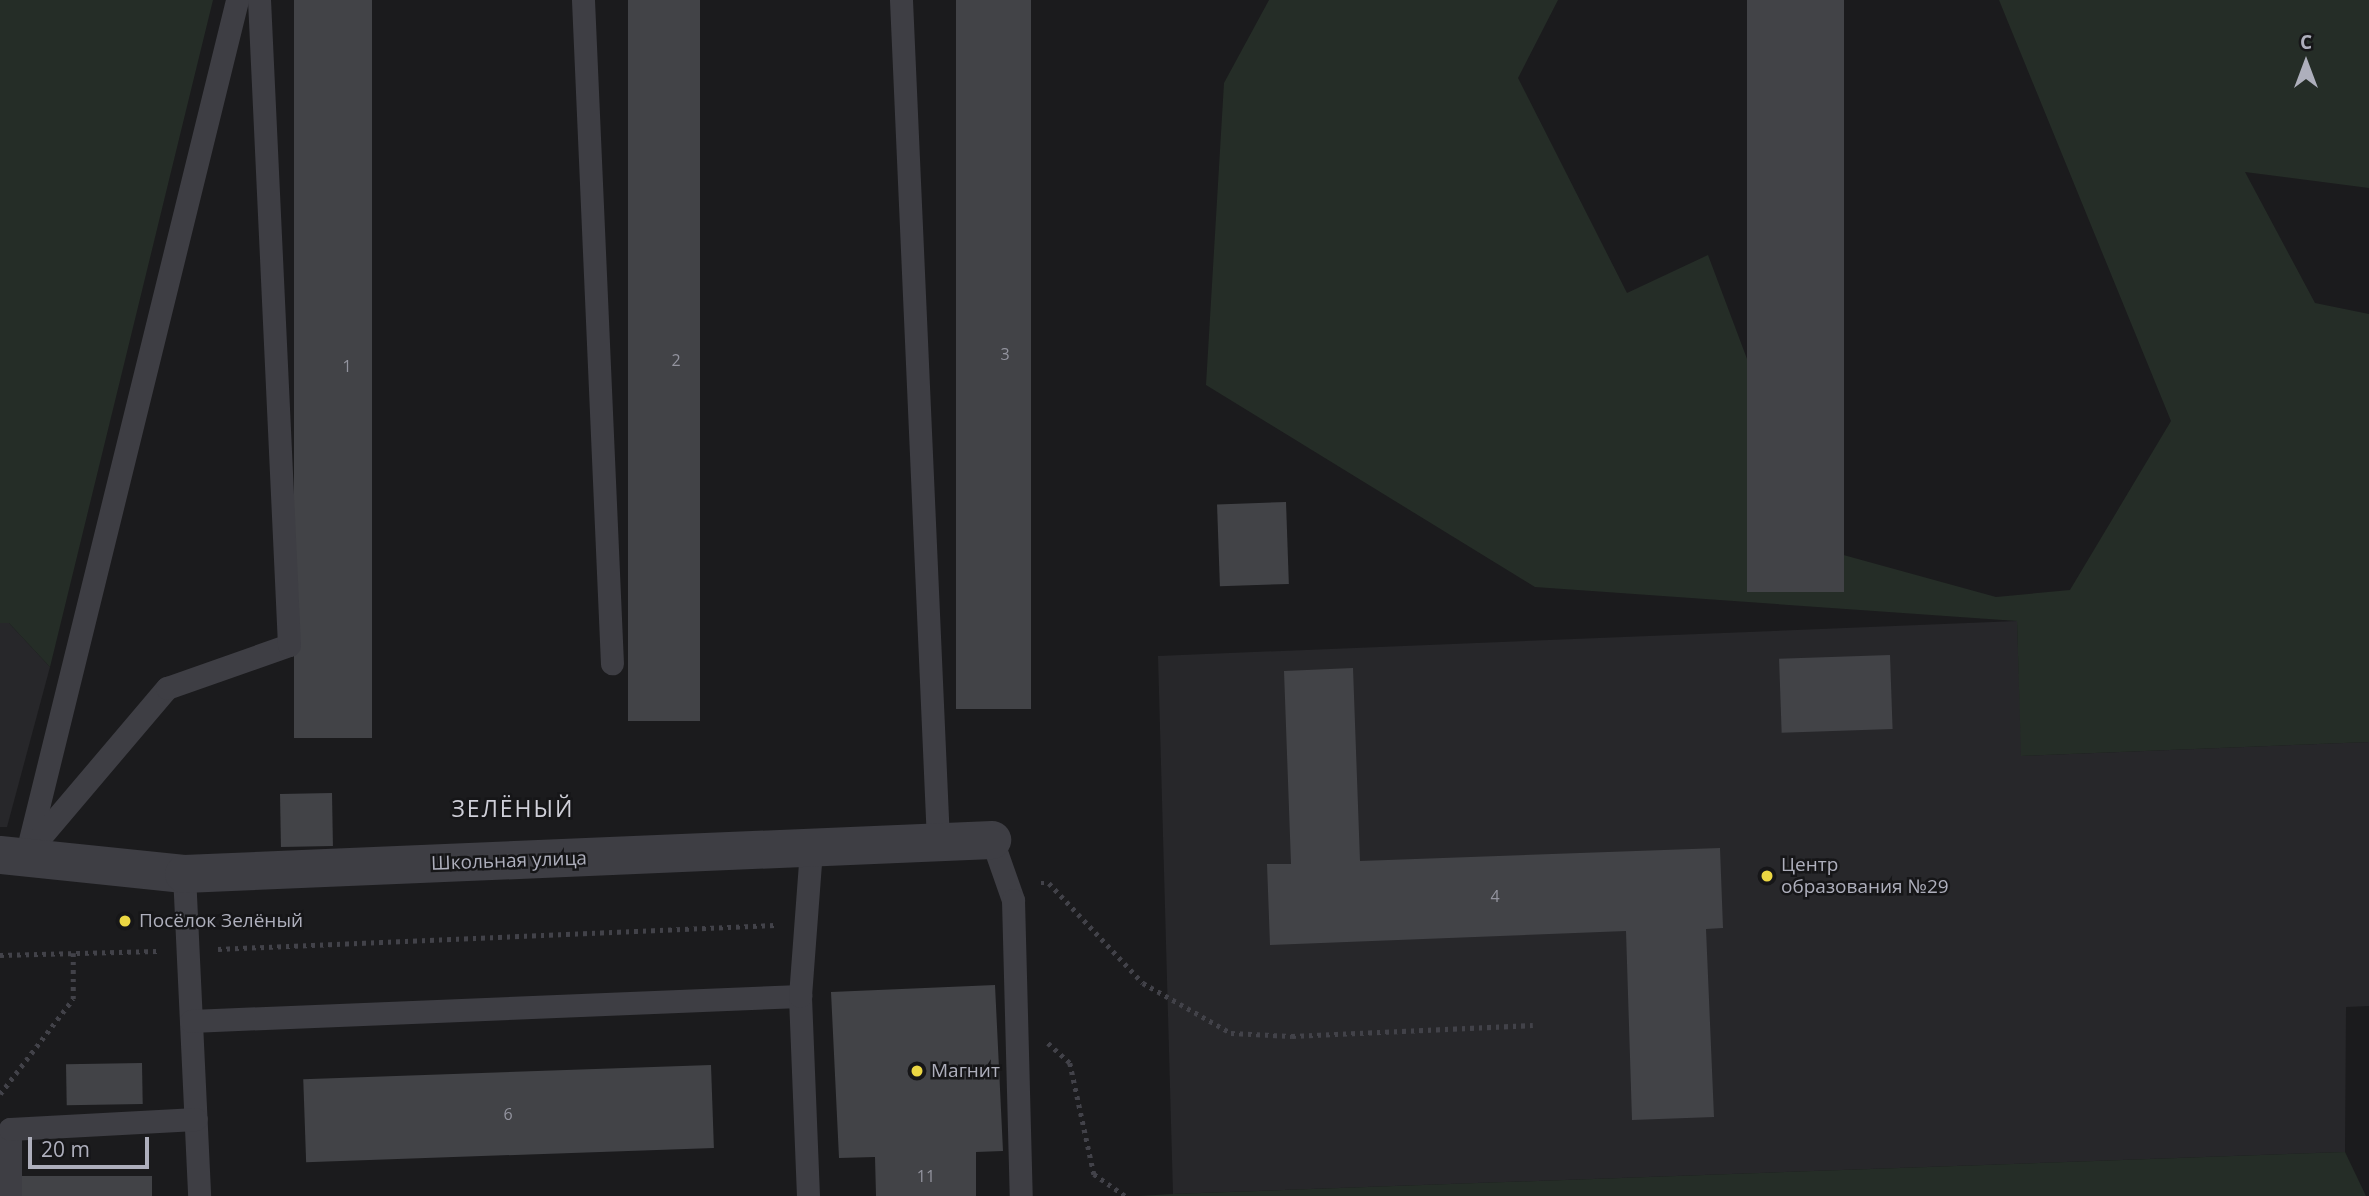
<!DOCTYPE html>
<html>
<head>
<meta charset="utf-8">
<style>
  body { margin:0 }
  #map { position:relative; width:2369px; height:1196px; overflow:hidden; background:#1b1b1d; font-family:"Open Sans",sans-serif }
  div>[style] { position:absolute }
  .built>* { inset:0; background:#27272a }
  .green>* { inset:0; background:#252d27 }
  .building>* { inset:0; background:#424347; transform-origin:0 0 }
  .path>* { height:4.5px; margin-top:-2.25px; transform-origin:0; background:repeating-linear-gradient(90deg,#424249 0 3.5px,transparent 0 8.5px) }
  .service>* { height:23px; margin:-11.5px; padding:0 11.5px; transform-origin:11.5px; border-radius:11.5px; background:#3e3e44 }
  .minor>* { height:38px; margin:-19px; padding:0 19px; transform-origin:19px; border-radius:19px; background:#3e3e44 }
  .dots>* { width:19px; height:19px; translate:-50% -50%; box-sizing:border-box; border:4px solid #161618; border-radius:50% }
  span { translate:-50% -50%; white-space:nowrap; text-align:center; line-height:1.15; -webkit-text-stroke:5px #161618; paint-order:stroke }
  .number-label { font-size:16px; color:#93949f }
  .number-label span { -webkit-text-stroke-width:0 }
  .street-label { font-size:19px; color:#aeafbc }
  .poi-label { font-size:19px; color:#aeafbc }
  .left { translate:0 -50%; text-align:left }
  .quarter-label { font-size:23px; color:#cfcfd8; letter-spacing:2px }
  .north { position:absolute; left:2271px; top:28px; width:70px; height:70px; -webkit-text-stroke:5px #161618; paint-order:stroke; rotate:0deg; font-size:19px; font-weight:700; line-height:28px; text-align:center; color:#aeafbc }
  .north::after { content:''; display:block; margin:auto; width:24px; height:32px; background:#aeafbc; clip-path:polygon(50% 0,100% 100%,50% 72%,0 100%) }
  .scale { position:absolute; left:28px; top:1137px; width:121px; height:32px; box-sizing:border-box; border:4px solid #aeafbc; border-top:0; padding-left:9px; font-size:21px; line-height:24px; white-space:nowrap; color:#aeafbc; -webkit-text-stroke:5px #161618; paint-order:stroke }
</style>
</head>
<body>
<div id="map">
  <div class="built">
    <div style="clip-path:polygon(2017px 621px,2022px 756px,2369px 742px,2369px 1006px,2346px 1007px,2345px 1152px,1173px 1194px,1158px 656px)"></div>
    <div style="clip-path:polygon(0 623px,9px 623px,50px 667px,7px 827px,0 827px)"></div>
  </div>
  <div class="green">
    <div style="clip-path:polygon(0 0,213px 0,50px 667px,9px 623px,0 623px)"></div>
    <div style="clip-path:polygon(1269px 0,1558px 0,1518px 78px,1627px 293px,1708px 255px,1818px 548px,1996px 597px,2070px 590px,2171px 421px,1999px 0,2369px 0,2369px 188px,2245px 172px,2315px 303px,2369px 314px,2369px 742px,2021px 756px,2017px 621px,1535px 587px,1206px 385px,1224px 83px)"></div>
    <div style="clip-path:polygon(2345px 1152px,2366px 1196px,1138px 1196px,1173px 1194px)"></div>
  </div>
  <div class="building">
    <div style="left:294px;top:0;width:78px;height:738px"></div>
    <div style="left:628px;top:0;width:72px;height:721px"></div>
    <div style="left:956px;top:0;width:75px;height:709px"></div>
    <div style="left:1747px;top:0;width:97px;height:592px"></div>
    <div style="left:1286px;top:502px;width:82px;height:69px;rotate:88deg"></div>
    <div style="left:1890px;top:655px;width:74px;height:111px;rotate:88deg"></div>
    <div style="clip-path:polygon(1353px 668px,1360px 861px,1720px 848px,1723px 928px,1706px 929px,1714px 1117px,1632px 1120px,1626px 931px,1270px 945px,1267px 864px,1291px 864px,1284px 671px)"></div>
    <div style="left:332px;top:793px;width:53px;height:52px;rotate:89deg"></div>
    <div style="clip-path:polygon(995px 985px,1003px 1151px,976px 1152px,976px 1196px,876px 1196px,875px 1157px,839px 1158px,831px 992px)"></div>
    <div style="left:142px;top:1063px;width:41px;height:76px;rotate:89deg"></div>
    <div style="left:711px;top:1065px;width:83px;height:408px;rotate:88deg"></div>
    <div style="left:21px;top:1176px;width:131px;height:20px"></div>
  </div>
  <div class="path">
    <div style="left:1041px;top:883px;width:8px"></div>
    <div style="left:1049px;top:883px;width:137px;rotate:46.8deg"></div>
    <div style="left:1143px;top:983px;width:101px;rotate:29.6deg"></div>
    <div style="left:1231px;top:1033px;width:61px;rotate:2.8deg"></div>
    <div style="left:1292px;top:1036px;width:241px;rotate:-2.6deg"></div>
    <div style="left:218px;top:949px;width:558px;rotate:-2.47deg"></div>
    <div style="left:0;top:955px;width:157px;rotate:-1.5deg"></div>
    <div style="left:1048px;top:1043px;width:30px;rotate:42deg"></div>
    <div style="left:1070px;top:1063px;width:114px;rotate:77.8deg"></div>
    <div style="left:1094px;top:1174px;width:39px;rotate:35deg"></div>
    <div style="left:0;top:1094px;width:120px;rotate:-52.5deg"></div>
    <div style="left:73px;top:999px;width:46px;rotate:-90deg"></div>
  </div>
  <div class="service">
    <div style="left:583px;top:0;width:664px;rotate:87.5deg"></div>
    <div style="left:901px;top:0;width:843px;rotate:87.48deg"></div>
    <div style="left:992px;top:840px;width:64px;rotate:70.7deg"></div>
    <div style="left:1013px;top:900px;width:296px;rotate:88.5deg"></div>
    <div style="left:28px;top:848px;width:873px;rotate:-76.15deg"></div>
    <div style="left:26px;top:854px;width:218px;rotate:-49.7deg"></div>
    <div style="left:167px;top:688px;width:129px;rotate:-19.4deg"></div>
    <div style="left:289px;top:645px;width:646px;rotate:-92.66deg"></div>
    <div style="left:184px;top:874px;width:322px;rotate:87.3deg"></div>
    <div style="left:191px;top:1021px;width:610px;rotate:-2.35deg"></div>
    <div style="left:10px;top:1196px;width:67px;rotate:-90deg"></div>
    <div style="left:10px;top:1129px;width:186px;rotate:-3.1deg"></div>
    <div style="left:808px;top:1196px;width:200px;rotate:-92.3deg"></div>
    <div style="left:800px;top:996px;width:148px;rotate:-85.7deg"></div>
  </div>
  <div class="minor">
    <div style="left:0;top:855px;width:185px;rotate:5.9deg"></div>
    <div style="left:184px;top:874px;width:809px;rotate:-2.41deg"></div>
  </div>
  <div class="dots">
    <div style="left:1767px;top:876px;background:#ecd743"></div>
    <div style="left:125px;top:921px;background:#ecd743"></div>
    <div style="left:917px;top:1071px;background:#ecd743"></div>
  </div>
  <div class="number-label">
    <span style="left:1005px;top:354px">3</span>
    <span style="left:676px;top:360px">2</span>
    <span style="left:347px;top:366px">1</span>
    <span style="left:1495px;top:896px">4</span>
    <span style="left:508px;top:1114px">6</span>
    <span style="left:926px;top:1176px">11</span>
  </div>
  <div class="street-label">
    <span style="left:509px;top:861px;rotate:-2deg">Школьная улица</span>
  </div>
  <div class="poi-label">
    <span class="left" style="left:1781px;top:876px">Центр<br>образования №29</span>
    <span class="left" style="left:139px;top:921px">Посёлок Зелёный</span>
    <span class="left" style="left:931px;top:1071px">Магнит</span>
  </div>
  <div class="quarter-label">
    <span style="left:513px;top:808px">ЗЕЛЁНЫЙ</span>
  </div>
  <div class="north">С</div>
  <div class="scale">20 m</div>
</div>
</body>
</html>
